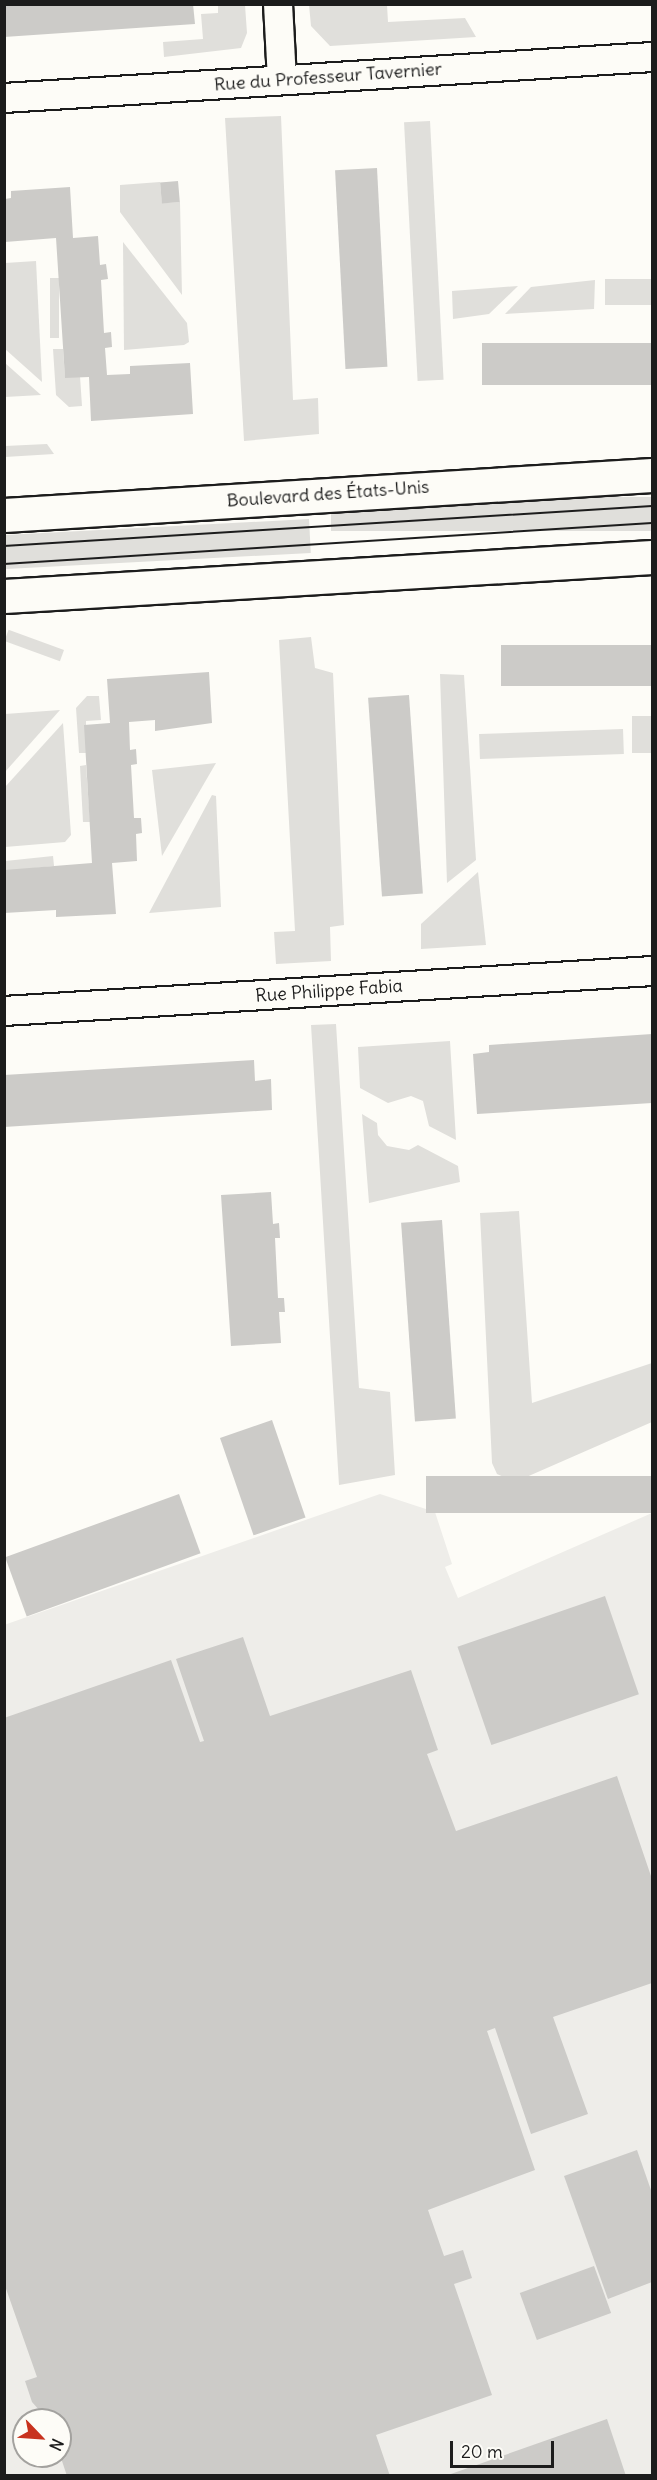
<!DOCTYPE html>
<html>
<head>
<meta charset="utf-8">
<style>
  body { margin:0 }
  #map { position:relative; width:657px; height:2480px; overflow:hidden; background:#fdfcf7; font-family:Delius,sans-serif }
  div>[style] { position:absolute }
  .built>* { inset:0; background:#eeede9 }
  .green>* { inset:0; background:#e0dfdb; transform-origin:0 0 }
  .building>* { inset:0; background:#cccbc8; transform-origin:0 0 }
  .roads { filter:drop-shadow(2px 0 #1c1c1c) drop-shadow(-2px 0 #1c1c1c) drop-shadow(0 2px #1c1c1c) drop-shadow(0 -2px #1c1c1c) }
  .street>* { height:28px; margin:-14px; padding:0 14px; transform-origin:14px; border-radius:14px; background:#fdfcf7 }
  .secondary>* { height:33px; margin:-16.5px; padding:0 16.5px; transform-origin:16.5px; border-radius:16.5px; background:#fdfcf7 }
  .tram>* { height:1.5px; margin:-0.75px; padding:0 0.75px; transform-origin:0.75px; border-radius:0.75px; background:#1c1c1c }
  span { translate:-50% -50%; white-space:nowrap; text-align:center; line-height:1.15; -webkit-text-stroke:4.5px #fdfcf7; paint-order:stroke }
  .street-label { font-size:18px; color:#1c1c1c }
  .frame { position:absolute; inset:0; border:6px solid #1c1c1c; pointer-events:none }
  .north { position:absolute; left:12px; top:2408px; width:60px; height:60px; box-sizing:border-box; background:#fdfcf7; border:2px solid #a3a29f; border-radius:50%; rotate:115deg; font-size:16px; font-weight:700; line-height:24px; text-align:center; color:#1c1c1c }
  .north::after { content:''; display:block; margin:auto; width:21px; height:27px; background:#c8321e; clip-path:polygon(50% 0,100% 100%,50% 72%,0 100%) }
  .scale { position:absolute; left:450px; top:2441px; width:104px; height:27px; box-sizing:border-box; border:3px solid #1c1c1c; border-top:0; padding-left:8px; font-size:18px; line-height:21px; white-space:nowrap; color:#1c1c1c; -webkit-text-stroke:4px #fdfcf7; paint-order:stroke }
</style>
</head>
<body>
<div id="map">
  <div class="built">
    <div style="clip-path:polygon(evenodd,380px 1494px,435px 1512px,452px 1564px,445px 1567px,458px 1598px,652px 1513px,652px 2475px,5px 2475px,4px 1625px,380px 1494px,24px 2420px,60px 2420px,60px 2456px,24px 2456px,24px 2420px)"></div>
  </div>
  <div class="green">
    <div style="clip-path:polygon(218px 5px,245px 5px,247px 33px,241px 48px,164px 57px,163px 42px,203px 39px,201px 14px,218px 13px)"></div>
    <div style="clip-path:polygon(309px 5px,387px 5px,388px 22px,465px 18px,476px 37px,330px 46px,311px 26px)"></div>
    <div style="clip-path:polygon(281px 116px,293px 400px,318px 398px,319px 434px,244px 441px,225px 118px)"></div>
    <div style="left:430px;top:121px;width:259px;height:26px;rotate:87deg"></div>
    <div style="clip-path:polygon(160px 182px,162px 203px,180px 202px,182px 295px,120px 212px,120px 185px)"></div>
    <div style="clip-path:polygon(123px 242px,187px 323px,189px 342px,184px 345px,124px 350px)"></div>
    <div style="clip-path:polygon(36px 261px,42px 382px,5px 349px,5px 263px)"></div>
    <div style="left:50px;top:278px;width:9px;height:60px"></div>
    <div style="left:652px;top:279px;width:26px;height:47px;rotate:90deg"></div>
    <div style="clip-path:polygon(595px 280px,594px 309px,505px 314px,531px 287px)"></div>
    <div style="clip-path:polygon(518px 286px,489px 314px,453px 319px,452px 291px)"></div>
    <div style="clip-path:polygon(53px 349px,63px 349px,65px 377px,80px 376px,82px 406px,69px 407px,56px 395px)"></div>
    <div style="clip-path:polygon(5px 363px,41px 395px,5px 397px)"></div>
    <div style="clip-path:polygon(47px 444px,54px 454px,5px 457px,5px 446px)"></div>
    <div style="left:652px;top:497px;width:34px;height:321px;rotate:90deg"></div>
    <div style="left:309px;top:519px;width:34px;height:305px;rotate:87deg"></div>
    <div style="clip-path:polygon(311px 637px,315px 668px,333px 673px,344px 925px,330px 927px,331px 961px,276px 964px,274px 932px,295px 931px,279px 640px)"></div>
    <div style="left:64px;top:650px;width:12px;height:59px;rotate:110deg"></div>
    <div style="clip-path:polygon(440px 674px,464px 675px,476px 860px,447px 883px)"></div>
    <div style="clip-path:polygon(87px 696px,99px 696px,101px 720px,86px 721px,86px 753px,79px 753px,76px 708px)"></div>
    <div style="clip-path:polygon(60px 710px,5px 772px,5px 714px)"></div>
    <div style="left:652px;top:716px;width:37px;height:20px;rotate:90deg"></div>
    <div style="clip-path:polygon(63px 723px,71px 835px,65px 842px,5px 847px,5px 787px)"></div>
    <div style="left:623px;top:729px;width:25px;height:144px;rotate:88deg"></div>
    <div style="clip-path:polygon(216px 763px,162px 856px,152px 770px)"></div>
    <div style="clip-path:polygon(86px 765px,90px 822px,83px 822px,80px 766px)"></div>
    <div style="clip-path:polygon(212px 795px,216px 796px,221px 907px,149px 913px)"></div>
    <div style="left:53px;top:856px;width:10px;height:48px;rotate:84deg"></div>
    <div style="clip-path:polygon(478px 872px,486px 945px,421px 949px,421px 924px)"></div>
    <div style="clip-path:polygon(336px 1024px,359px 1388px,390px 1392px,395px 1475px,339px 1485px,311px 1025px)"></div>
    <div style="clip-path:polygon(450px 1041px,456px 1140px,429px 1126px,423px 1101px,411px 1096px,388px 1103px,360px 1088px,358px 1047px)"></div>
    <div style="clip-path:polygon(362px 1114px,377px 1123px,378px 1135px,387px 1146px,409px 1150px,418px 1145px,458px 1166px,460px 1182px,369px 1203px)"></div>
    <div style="clip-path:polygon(519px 1211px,532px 1403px,652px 1363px,652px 1422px,515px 1482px,497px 1474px,492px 1463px,480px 1213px)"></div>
  </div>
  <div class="building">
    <div style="clip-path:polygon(4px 4px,193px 4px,195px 24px,4px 37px)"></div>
    <div style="left:377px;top:168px;width:199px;height:42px;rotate:87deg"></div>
    <div style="left:178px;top:181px;width:21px;height:18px;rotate:85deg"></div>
    <div style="clip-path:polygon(70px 187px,73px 238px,98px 236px,100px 265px,106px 264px,108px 279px,101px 280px,104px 333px,111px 332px,112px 347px,105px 348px,107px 375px,130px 374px,130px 366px,190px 363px,193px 414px,91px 421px,89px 377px,65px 378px,56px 238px,5px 242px,5px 199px,11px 198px,11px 191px)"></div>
    <div style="left:652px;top:343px;width:42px;height:170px;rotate:90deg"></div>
    <div style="left:652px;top:645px;width:41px;height:151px;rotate:90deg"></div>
    <div style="clip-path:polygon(209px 672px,212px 723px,155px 731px,155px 720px,129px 722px,130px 750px,136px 749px,137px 764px,131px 765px,134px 818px,141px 818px,142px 833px,136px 834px,137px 861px,112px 863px,116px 914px,56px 917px,56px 910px,4px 913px,4px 870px,92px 863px,84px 725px,110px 723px,107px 679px)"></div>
    <div style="left:409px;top:695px;width:199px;height:41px;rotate:86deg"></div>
    <div style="clip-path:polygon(652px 1034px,652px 1103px,477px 1114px,473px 1054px,489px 1052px,489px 1045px)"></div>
    <div style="clip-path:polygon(254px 1060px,255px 1081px,271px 1079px,272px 1110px,4px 1127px,4px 1075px)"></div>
    <div style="clip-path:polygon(271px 1192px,273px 1224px,279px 1223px,280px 1238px,275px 1238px,278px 1298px,284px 1298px,285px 1312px,279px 1312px,281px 1343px,231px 1346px,221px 1195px)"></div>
    <div style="left:442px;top:1220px;width:199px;height:41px;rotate:86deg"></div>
    <div style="left:272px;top:1420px;width:103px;height:55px;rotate:71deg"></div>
    <div style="left:652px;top:1476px;width:37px;height:226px;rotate:90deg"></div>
    <div style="left:179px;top:1494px;width:63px;height:185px;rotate:70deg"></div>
    <div style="left:605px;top:1596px;width:104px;height:156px;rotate:71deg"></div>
    <div style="clip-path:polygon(243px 1637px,270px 1716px,411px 1670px,438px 1750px,427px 1754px,456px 1831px,617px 1776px,652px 1879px,652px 1983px,553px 2017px,588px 2114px,531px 2134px,495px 2028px,487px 2031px,535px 2170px,428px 2210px,444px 2256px,463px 2250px,472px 2278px,454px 2284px,492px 2395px,376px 2435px,390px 2476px,67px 2476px,60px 2455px,60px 2420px,48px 2420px,32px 2402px,25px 2381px,37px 2377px,4px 2283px,4px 1718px,171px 1660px,200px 1742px,204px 1741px,176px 1659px)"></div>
    <div style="clip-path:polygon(637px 2150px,652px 2193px,652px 2282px,608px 2299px,564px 2176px)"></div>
    <div style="left:594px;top:2266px;width:50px;height:79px;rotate:70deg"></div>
    <div style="clip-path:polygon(607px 2419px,626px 2476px,448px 2476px,448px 2475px)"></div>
  </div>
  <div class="roads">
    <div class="street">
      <div style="left:278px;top:4px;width:76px;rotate:87deg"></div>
      <div style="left:4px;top:98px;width:649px;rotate:-3.62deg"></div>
      <div style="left:4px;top:1011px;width:649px;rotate:-3.53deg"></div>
    </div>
    <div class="secondary">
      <div style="left:4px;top:515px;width:649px;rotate:-3.53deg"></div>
      <div style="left:4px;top:596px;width:649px;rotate:-3.44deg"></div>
    </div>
  </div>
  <div class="tram">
    <div style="left:4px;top:546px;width:649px;rotate:-3.53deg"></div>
    <div style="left:4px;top:564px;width:649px;rotate:-3.62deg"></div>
  </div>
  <div class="street-label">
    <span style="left:328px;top:77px;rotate:-4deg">Rue du Professeur Tavernier</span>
    <span style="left:328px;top:494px;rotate:-4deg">Boulevard des États-Unis</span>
    <span style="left:329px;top:991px;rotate:-4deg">Rue Philippe Fabia</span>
  </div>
  <div class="frame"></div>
  <div class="north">N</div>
  <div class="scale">20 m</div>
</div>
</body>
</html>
